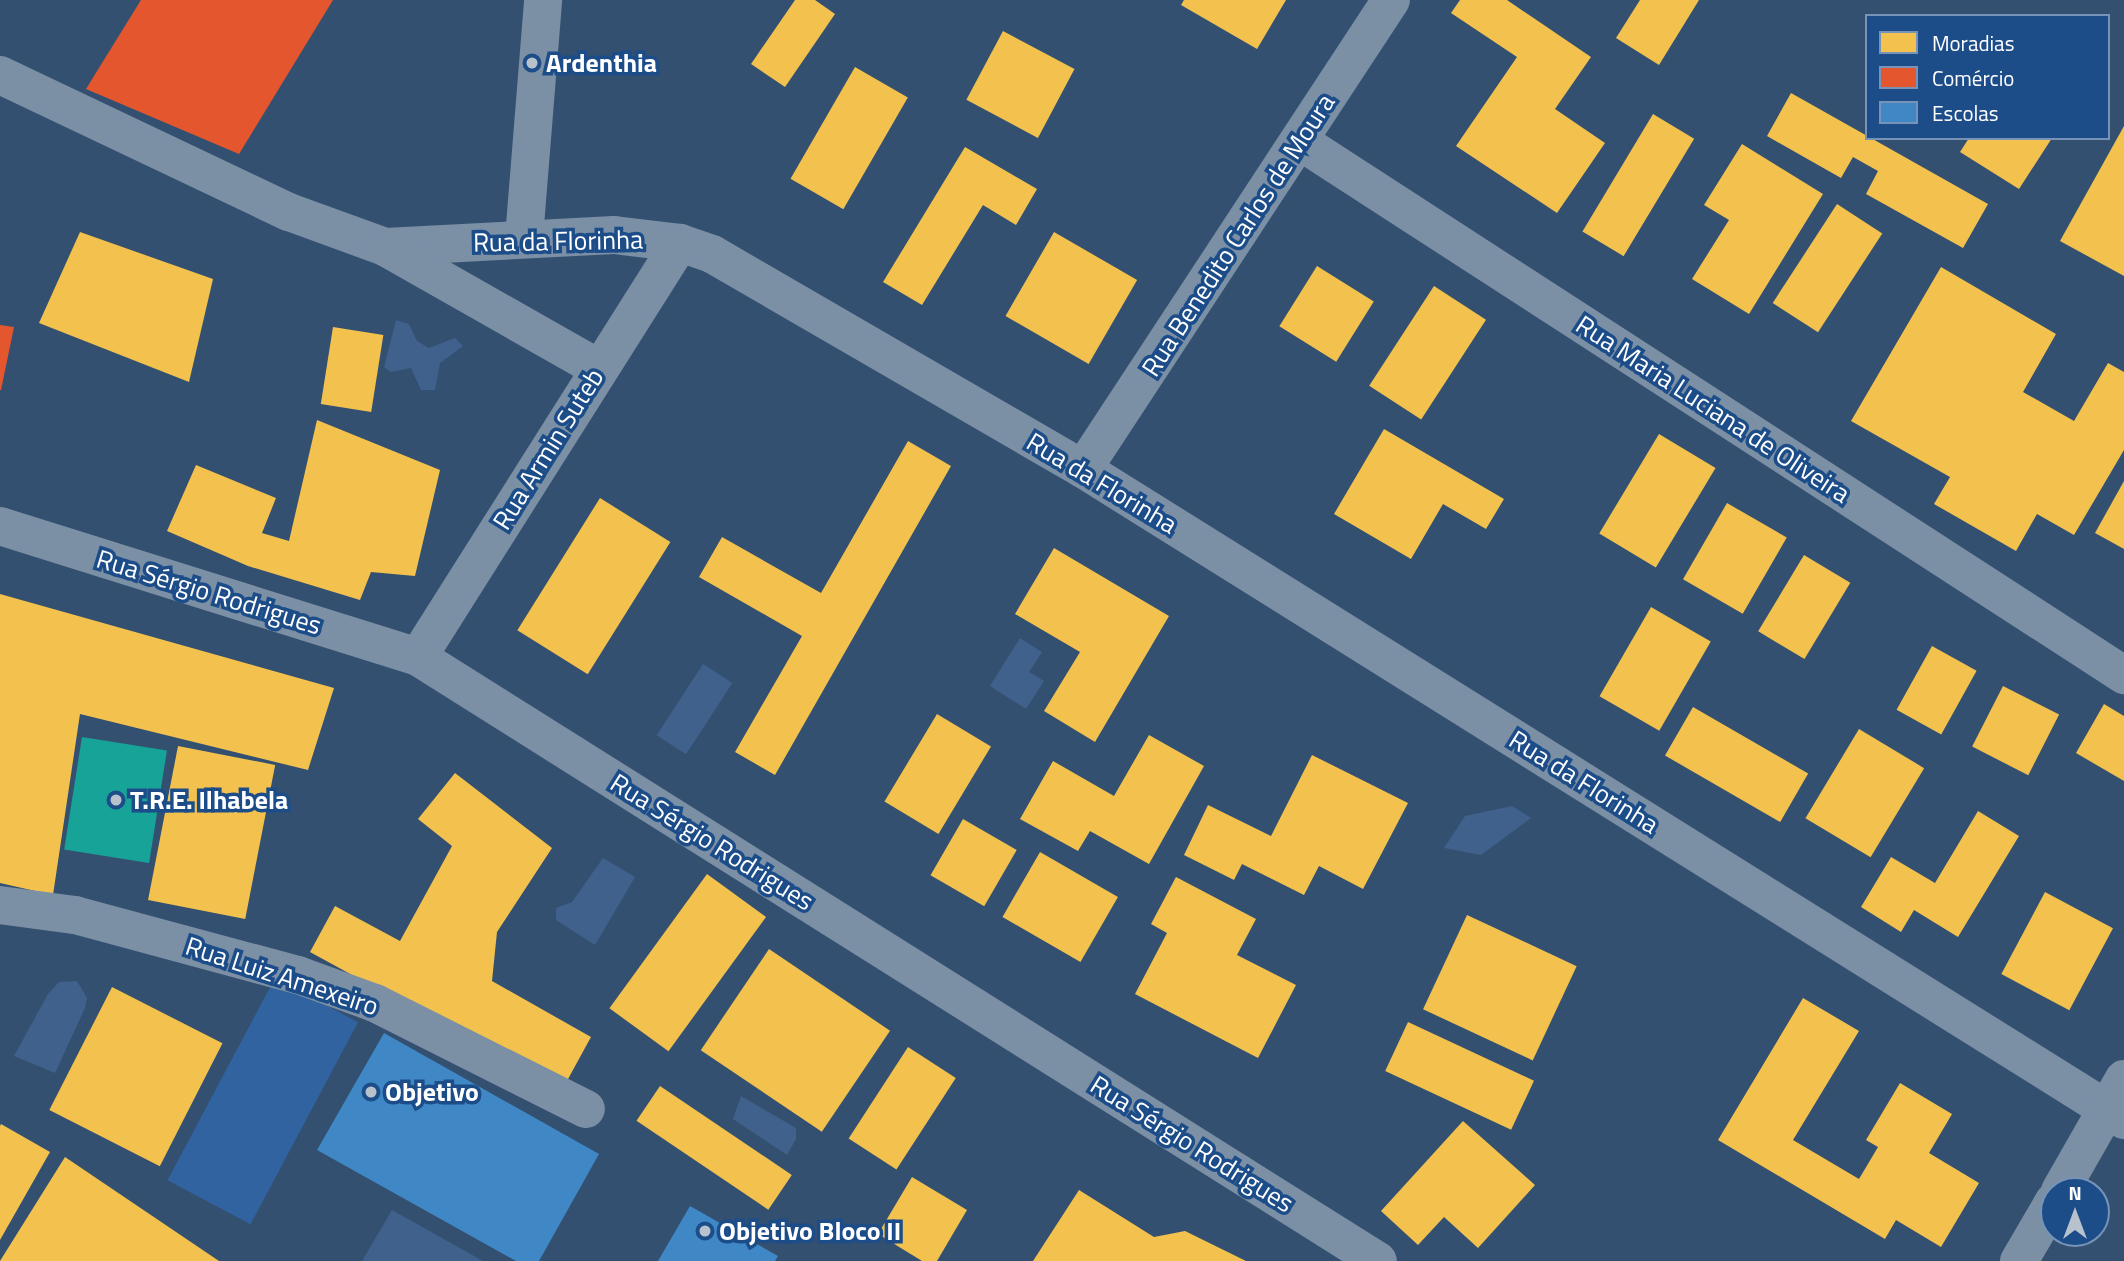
<!DOCTYPE html>
<html>
<head>
<meta charset="utf-8">
<style>
  body { margin:0 }
  #map { position:relative; width:2124px; height:1261px; overflow:hidden; background:#345070; font-family:"Titillium Web",sans-serif }
  div>[style] { position:absolute }
  .green>* { inset:0; background:#3063a0; transform-origin:0 0 }
  .water>* { inset:0; background:#3f618c; transform-origin:0 0 }
  .homes>* { inset:0; background:#f2c14e; transform-origin:0 0 }
  .shops>* { inset:0; background:#e4572e }
  .schools>* { inset:0; background:#3f88c5 }
  .public>* { inset:0; background:#17a398; transform-origin:0 0 }
  .minor>* { height:38px; margin:-19px; padding:0 19px; transform-origin:19px; border-radius:19px; background:#7b8fa5 }
  .dots>* { width:19px; height:19px; translate:-50% -50%; box-sizing:border-box; border:4px solid #1c4d89; border-radius:50% }
  span { translate:-50% -50%; white-space:nowrap; text-align:center; line-height:1.15; -webkit-text-stroke:7px #1c4d89; paint-order:stroke }
  .poi-label { font-size:26px; color:#fff; font-weight:700 }
  .left { translate:0 -50%; text-align:left }
  .street-label { font-size:26px; color:#fff }
  .legend { position:absolute; left:1865px; top:14px; width:245px; height:126px; box-sizing:border-box; background:#1c4d89; border:2px solid #7794b8; margin:0; padding:9px 12px; list-style:none; font-size:21px; color:#fff }
  .legend li { display:flex; align-items:center; gap:14px; height:35px }
  .legend b { width:35px; border:2px solid #7794b8 }
  .north { position:absolute; left:2040px; top:1177px; width:70px; height:70px; box-sizing:border-box; background:#1c4d89; border:2px solid #7794b8; border-radius:50%; rotate:0deg; font-size:19px; font-weight:700; line-height:28px; text-align:center; color:#fff }
  .north::after { content:''; display:block; margin:auto; width:24px; height:32px; background:#b8c2cd; clip-path:polygon(50% 0,100% 100%,50% 72%,0 100%) }
</style>
</head>
<body>
<div id="map">
  <div class="green">
    <div style="left:275px;top:978px;width:94px;height:229px;rotate:28deg"></div>
  </div>
  <div class="water">
    <div style="clip-path:polygon(396px 320px,409px 324px,417px 341px,429px 348px,455px 338px,463px 346px,440px 363px,435px 390px,421px 390px,411px 368px,391px 372px,384px 367px)"></div>
    <div style="clip-path:polygon(1020px 638px,1042px 652px,1029px 672px,1044px 681px,1026px 709px,990px 686px)"></div>
    <div style="left:703px;top:664px;width:35px;height:85px;rotate:33deg"></div>
    <div style="clip-path:polygon(1512px 806px,1531px 818px,1481px 855px,1444px 848px,1465px 816px)"></div>
    <div style="clip-path:polygon(603px 858px,635px 877px,595px 945px,556px 920px,556px 908px,572px 902px)"></div>
    <div style="clip-path:polygon(77px 981px,87px 998px,85px 1008px,55px 1073px,14px 1056px,48px 994px,59px 982px)"></div>
    <div style="clip-path:polygon(741px 1096px,796px 1128px,796px 1139px,787px 1155px,733px 1119px)"></div>
    <div style="clip-path:polygon(392px 1210px,483px 1261px,362px 1261px)"></div>
  </div>
  <div class="homes">
    <div style="clip-path:polygon(795px 0,815px 0,835px 14px,785px 87px,751px 64px)"></div>
    <div style="clip-path:polygon(1184px 0,1286px 0,1257px 49px,1181px 5px)"></div>
    <div style="clip-path:polygon(1460px 0,1507px 0,1591px 57px,1555px 109px,1605px 143px,1557px 213px,1456px 146px,1517px 57px,1451px 13px)"></div>
    <div style="clip-path:polygon(1640px 0,1699px 0,1659px 65px,1616px 38px)"></div>
    <div style="left:1003px;top:31px;width:81px;height:78px;rotate:28deg"></div>
    <div style="left:855px;top:67px;width:61px;height:129px;rotate:30deg"></div>
    <div style="clip-path:polygon(1791px 93px,1988px 204px,1963px 248px,1866px 194px,1878px 171px,1853px 157px,1841px 178px,1767px 136px)"></div>
    <div style="left:1653px;top:114px;width:48px;height:137px;rotate:31deg"></div>
    <div style="clip-path:polygon(2124px 126px,2124px 276px,2060px 241px)"></div>
    <div style="clip-path:polygon(1969px 138px,2052px 138px,2019px 189px,1960px 152px)"></div>
    <div style="clip-path:polygon(1742px 144px,1823px 194px,1749px 314px,1692px 279px,1729px 220px,1704px 205px)"></div>
    <div style="clip-path:polygon(965px 147px,1037px 189px,1016px 225px,983px 205px,922px 305px,883px 282px)"></div>
    <div style="left:1837px;top:204px;width:54px;height:118px;rotate:33deg"></div>
    <div style="clip-path:polygon(80px 232px,213px 279px,189px 382px,39px 323px)"></div>
    <div style="left:1054px;top:232px;width:96px;height:97px;rotate:30deg"></div>
    <div style="left:1317px;top:266px;width:67px;height:71px;rotate:32deg"></div>
    <div style="clip-path:polygon(1941px 267px,2056px 334px,2023px 392px,2074px 421px,2108px 363px,2124px 372px,2124px 450px,2074px 535px,2037px 514px,2016px 551px,1934px 504px,1950px 477px,1851px 421px)"></div>
    <div style="left:1434px;top:286px;width:62px;height:119px;rotate:33deg"></div>
    <div style="left:333px;top:327px;width:51px;height:78px;rotate:9deg"></div>
    <div style="clip-path:polygon(317px 420px,440px 470px,415px 576px,371px 572px,360px 600px,248px 566px,167px 531px,196px 465px,276px 498px,262px 533px,289px 541px)"></div>
    <div style="clip-path:polygon(1384px 429px,1504px 499px,1486px 529px,1443px 504px,1411px 559px,1334px 514px)"></div>
    <div style="left:1659px;top:434px;width:66px;height:116px;rotate:31deg"></div>
    <div style="clip-path:polygon(908px 441px,951px 466px,775px 775px,735px 752px,802px 636px,699px 577px,722px 537px,821px 593px)"></div>
    <div style="clip-path:polygon(2124px 481px,2124px 549px,2095px 533px)"></div>
    <div style="left:600px;top:498px;width:83px;height:156px;rotate:32deg"></div>
    <div style="left:1727px;top:503px;width:69px;height:88px;rotate:30deg"></div>
    <div style="clip-path:polygon(1054px 548px,1169px 616px,1095px 742px,1044px 711px,1080px 652px,1015px 614px)"></div>
    <div style="left:1804px;top:555px;width:54px;height:89px;rotate:31deg"></div>
    <div style="clip-path:polygon(0 594px,334px 688px,308px 770px,80px 714px,53px 895px,0 883px)"></div>
    <div style="left:1651px;top:607px;width:69px;height:103px;rotate:30deg"></div>
    <div style="left:1932px;top:646px;width:51px;height:73px;rotate:29deg"></div>
    <div style="left:2003px;top:686px;width:63px;height:68px;rotate:27deg"></div>
    <div style="clip-path:polygon(2104px 704px,2124px 716px,2124px 781px,2076px 753px)"></div>
    <div style="left:1693px;top:707px;width:133px;height:56px;rotate:30deg"></div>
    <div style="left:937px;top:714px;width:63px;height:102px;rotate:31deg"></div>
    <div style="left:1859px;top:729px;width:76px;height:104px;rotate:31deg"></div>
    <div style="clip-path:polygon(1149px 735px,1204px 766px,1149px 864px,1090px 831px,1078px 851px,1020px 819px,1053px 761px,1114px 796px)"></div>
    <div style="left:178px;top:746px;width:99px;height:157px;rotate:11deg"></div>
    <div style="clip-path:polygon(1312px 755px,1408px 803px,1363px 889px,1319px 866px,1304px 895px,1242px 864px,1234px 880px,1184px 855px,1208px 805px,1271px 836px)"></div>
    <div style="clip-path:polygon(455px 773px,552px 848px,497px 932px,492px 981px,591px 1037px,562px 1090px,310px 952px,335px 906px,400px 941px,452px 846px,418px 819px)"></div>
    <div style="clip-path:polygon(1978px 811px,2019px 836px,1958px 937px,1914px 910px,1901px 932px,1861px 907px,1891px 857px,1935px 883px)"></div>
    <div style="left:963px;top:819px;width:62px;height:65px;rotate:30deg"></div>
    <div style="left:1040px;top:852px;width:90px;height:75px;rotate:30deg"></div>
    <div style="left:707px;top:874px;width:73px;height:166px;rotate:36deg"></div>
    <div style="clip-path:polygon(1176px 877px,1256px 919px,1237px 955px,1296px 985px,1258px 1058px,1135px 994px,1167px 933px,1151px 924px)"></div>
    <div style="left:2045px;top:892px;width:77px;height:93px;rotate:28deg"></div>
    <div style="left:1467px;top:915px;width:121px;height:104px;rotate:25deg"></div>
    <div style="left:769px;top:949px;width:146px;height:122px;rotate:34deg"></div>
    <div style="left:112px;top:987px;width:124px;height:138px;rotate:27deg"></div>
    <div style="clip-path:polygon(1803px 998px,1859px 1031px,1793px 1140px,1859px 1179px,1878px 1147px,1866px 1140px,1900px 1083px,1952px 1114px,1929px 1153px,1979px 1183px,1941px 1247px,1896px 1220px,1885px 1239px,1718px 1140px)"></div>
    <div style="left:1408px;top:1022px;width:139px;height:54px;rotate:25deg"></div>
    <div style="left:908px;top:1047px;width:57px;height:109px;rotate:33deg"></div>
    <div style="left:660px;top:1086px;width:159px;height:42px;rotate:34deg"></div>
    <div style="clip-path:polygon(1463px 1121px,1535px 1185px,1478px 1248px,1444px 1217px,1418px 1245px,1381px 1211px)"></div>
    <div style="clip-path:polygon(1px 1124px,50px 1152px,0 1240px,0 1126px)"></div>
    <div style="clip-path:polygon(65px 1157px,219px 1261px,0 1261px)"></div>
    <div style="clip-path:polygon(912px 1177px,967px 1210px,937px 1261px,922px 1261px,878px 1234px)"></div>
    <div style="clip-path:polygon(1079px 1190px,1154px 1237px,1185px 1231px,1246px 1261px,1033px 1261px)"></div>
  </div>
  <div class="shops">
    <div style="clip-path:polygon(141px 0,333px 0,239px 154px,86px 89px)"></div>
    <div style="clip-path:polygon(0 325px,14px 327px,1px 390px,0 390px)"></div>
  </div>
  <div class="schools">
    <div style="clip-path:polygon(384px 1033px,599px 1154px,539px 1261px,516px 1261px,317px 1150px)"></div>
    <div style="clip-path:polygon(690px 1206px,778px 1256px,775px 1261px,658px 1261px)"></div>
  </div>
  <div class="public">
    <div style="left:82px;top:737px;width:86px;height:114px;rotate:9deg"></div>
  </div>
  <div class="minor">
    <div style="left:0;top:75px;width:320px;rotate:25.4deg"></div>
    <div style="left:289px;top:212px;width:102px;rotate:20deg"></div>
    <div style="left:385px;top:247px;width:229px;rotate:-3deg"></div>
    <div style="left:614px;top:235px;width:66px;rotate:6.9deg"></div>
    <div style="left:680px;top:243px;width:34px;rotate:19deg"></div>
    <div style="left:712px;top:254px;width:429px;rotate:30.1deg"></div>
    <div style="left:1083px;top:469px;width:1228px;rotate:32.02deg"></div>
    <div style="left:1301px;top:142px;width:981px;rotate:32.93deg"></div>
    <div style="left:524px;top:238px;width:239px;rotate:-85.4deg"></div>
    <div style="left:385px;top:247px;width:245px;rotate:29.6deg"></div>
    <div style="left:1083px;top:469px;width:561px;rotate:-56.71deg"></div>
    <div style="left:0;top:526px;width:438px;rotate:17.4deg"></div>
    <div style="left:418px;top:657px;width:1134px;rotate:32.18deg"></div>
    <div style="left:418px;top:657px;width:490px;rotate:-57.7deg"></div>
    <div style="left:0;top:905px;width:76px;rotate:7.6deg"></div>
    <div style="left:75px;top:915px;width:231px;rotate:15.1deg"></div>
    <div style="left:298px;top:975px;width:82px;rotate:20deg"></div>
    <div style="left:375px;top:1003px;width:236px;rotate:26.7deg"></div>
    <div style="left:2060px;top:1191px;width:129px;rotate:-60.3deg"></div>
    <div style="left:2019px;top:1261px;width:69px;rotate:-59.7deg"></div>
  </div>
  <div class="dots">
    <div style="left:532px;top:63px;background:#b8c2cd"></div>
    <div style="left:116px;top:800px;background:#b8c2cd"></div>
    <div style="left:371px;top:1092px;background:#b8c2cd"></div>
    <div style="left:705px;top:1231px;background:#b8c2cd"></div>
  </div>
  <div class="poi-label">
    <span class="left" style="left:546px;top:63px">Ardenthia</span>
    <span class="left" style="left:130px;top:800px">T.R.E. Ilhabela</span>
    <span class="left" style="left:385px;top:1092px">Objetivo</span>
    <span class="left" style="left:719px;top:1231px">Objetivo Bloco II</span>
  </div>
  <div class="street-label">
    <span style="left:1238px;top:235px;rotate:-57deg">Rua Benedito Carlos de Moura</span>
    <span style="left:558px;top:241px;rotate:-1deg">Rua da Florinha</span>
    <span style="left:1713px;top:409px;rotate:33deg">Rua Maria Luciana de Oliveira</span>
    <span style="left:548px;top:449px;rotate:-58deg">Rua Armin Suteb</span>
    <span style="left:1102px;top:483px;rotate:31deg">Rua da Florinha</span>
    <span style="left:209px;top:592px;rotate:17deg">Rua Sérgio Rodrigues</span>
    <span style="left:1584px;top:782px;rotate:32deg">Rua da Florinha</span>
    <span style="left:712px;top:842px;rotate:32deg">Rua Sérgio Rodrigues</span>
    <span style="left:282px;top:976px;rotate:18deg">Rua Luiz Amexeiro</span>
    <span style="left:1192px;top:1144px;rotate:32deg">Rua Sérgio Rodrigues</span>
  </div>
  <ul class="legend">
  <li><b style="height:19px;background:#f2c14e"></b>Moradias</li>
  <li><b style="height:19px;background:#e4572e"></b>Comércio</li>
  <li><b style="height:19px;background:#3f88c5"></b>Escolas</li>
  </ul>
  <div class="north">N</div>
</div>
</body>
</html>
